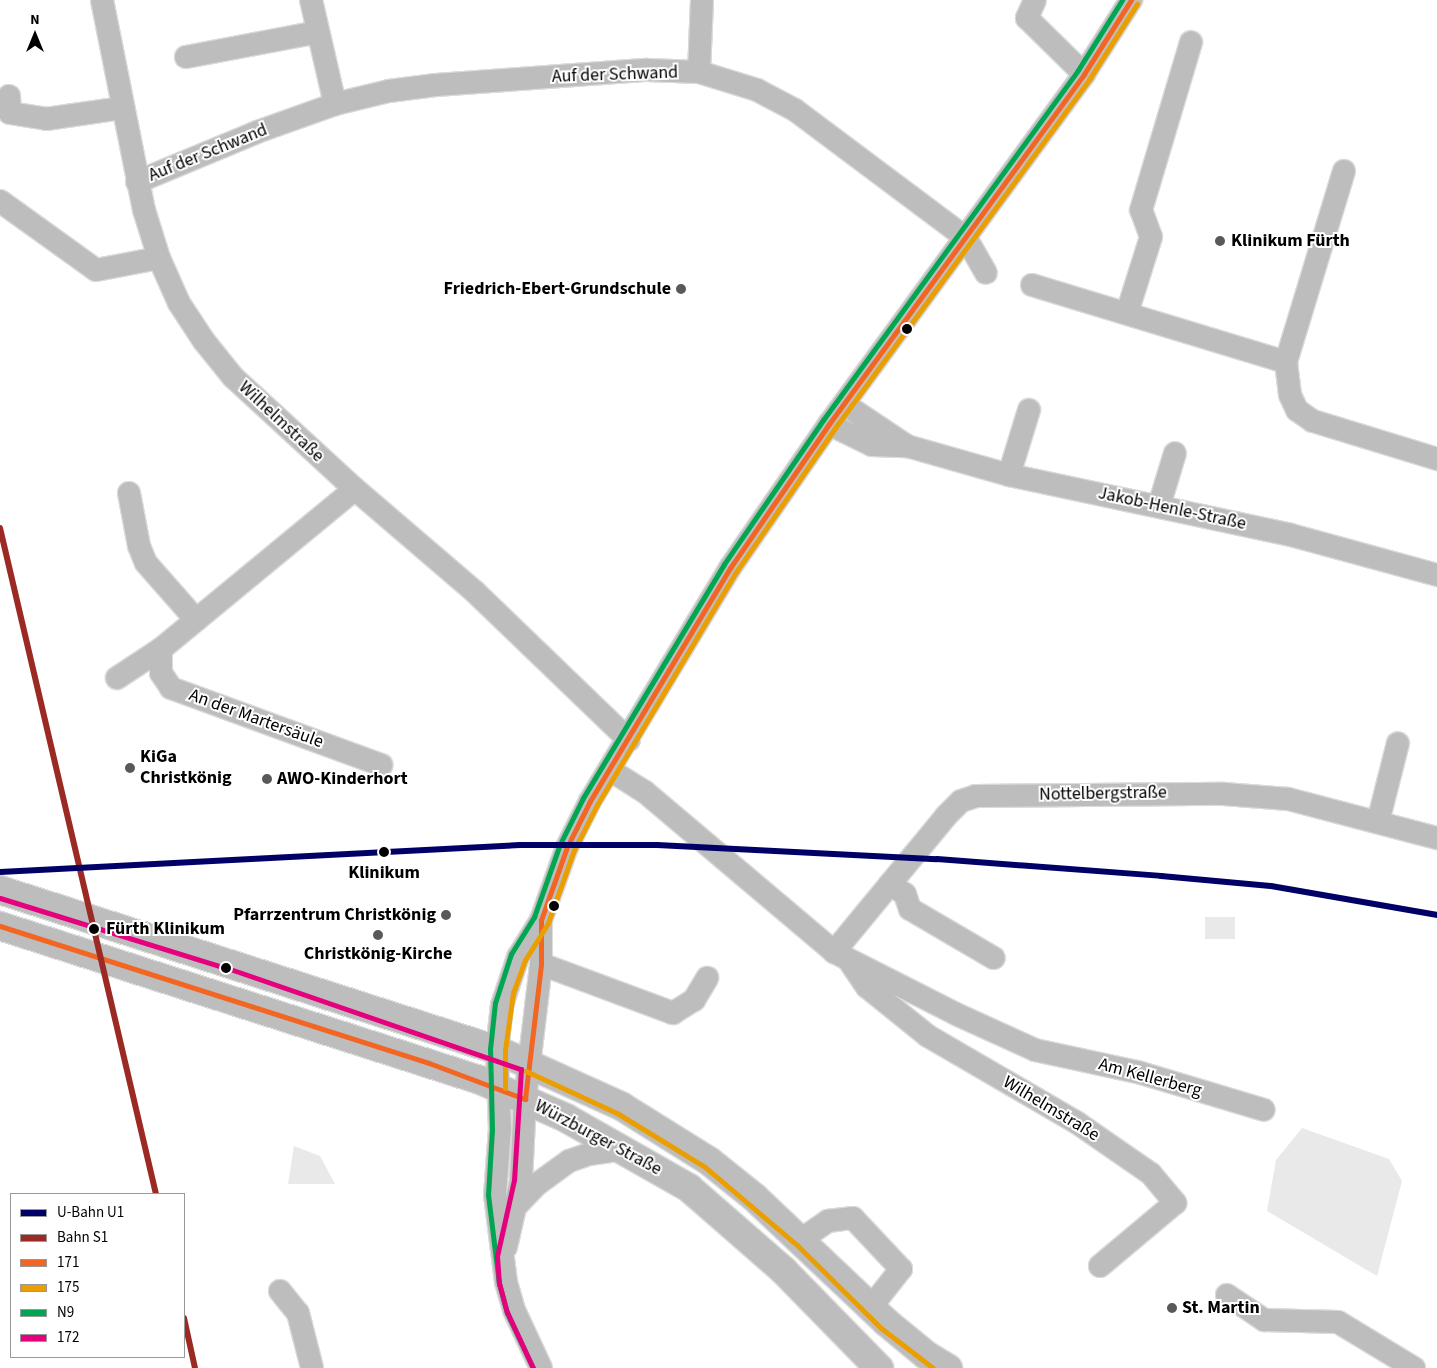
<!DOCTYPE html>
<html>
<head>
<meta charset="utf-8">
<style>
  body { margin:0 }
  #map { position:relative; width:1437px; height:1368px; overflow:hidden; background:#fff; font-family:"Source Sans 3",sans-serif }
  div>[style] { position:absolute }
  .green>* { inset:0; background:#e9e9e9; transform-origin:0 0 }
  .roads { filter:drop-shadow(1px 0 #dbdbdb) drop-shadow(-1px 0 #dbdbdb) drop-shadow(0 1px #dbdbdb) drop-shadow(0 -1px #dbdbdb) }
  .minor>* { height:22px; margin:-11px; padding:0 11px; transform-origin:11px; border-radius:11px; background:#bdbdbd }
  .major>* { height:28px; margin:-14px; padding:0 14px; transform-origin:14px; border-radius:14px; background:#bdbdbd }
  .bus-1>* { height:5px; margin:-2.5px; padding:0 2.5px; transform-origin:2.5px; border-radius:2.5px; background:#f26522 }
  .bus-2>* { height:5px; margin:-2.5px; padding:0 2.5px; transform-origin:2.5px; border-radius:2.5px; background:#eb9e00 }
  .bus-3>* { height:5px; margin:-2.5px; padding:0 2.5px; transform-origin:2.5px; border-radius:2.5px; background:#00a651 }
  .bus-4>* { height:5px; margin:-2.5px; padding:0 2.5px; transform-origin:2.5px; border-radius:2.5px; background:#e5007d }
  .rail-1>* { height:6px; margin:-3px; padding:0 3px; transform-origin:3px; border-radius:3px; background:#9a2a23 }
  .metro-1>* { height:6px; margin:-3px; padding:0 3px; transform-origin:3px; border-radius:3px; background:#006 }
  .dots>* { width:14px; height:14px; translate:-50% -50%; box-sizing:border-box; border:2px solid #fff; border-radius:50% }
  span { translate:-50% -50%; white-space:nowrap; text-align:center; line-height:1.15; -webkit-text-stroke:4px #fff; paint-order:stroke }
  .street-label { font-size:18px; color:#000 }
  .poi-label { font-size:18px; color:#000; font-weight:700 }
  .left { translate:0 -50%; text-align:left }
  .right { translate:-100% -50%; text-align:right }
  .stop-label { font-size:18px; color:#000; font-weight:700 }
  .legend { position:absolute; left:10px; top:1193px; width:175px; height:165px; box-sizing:border-box; background:#fff; border:1px solid #999; margin:0; padding:6px 9px; list-style:none; font-size:15px; color:#000 }
  .legend li { display:flex; align-items:center; gap:10px; height:25px }
  .legend b { width:25px; border:1px solid #999 }
  .north { position:absolute; left:10px; top:10px; width:50px; height:50px; -webkit-text-stroke:4px #fff; paint-order:stroke; rotate:0deg; font-size:14px; font-weight:700; line-height:20px; text-align:center; color:#000 }
  .north::after { content:''; display:block; margin:auto; width:18px; height:22px; background:#000; clip-path:polygon(50% 0,100% 100%,50% 72%,0 100%) }
</style>
</head>
<body>
<div id="map">
  <div class="green">
    <div style="left:1205px;top:917px;width:30px;height:22px"></div>
    <div style="clip-path:polygon(1302px 1128px,1389px 1159px,1402px 1181px,1377px 1276px,1267px 1211px,1276px 1160px)"></div>
    <div style="clip-path:polygon(294px 1146px,320px 1156px,335px 1184px,288px 1184px)"></div>
  </div>
  <div class="roads">
    <div class="minor">
      <div style="left:102px;top:0;width:214px;rotate:78.7deg"></div>
      <div style="left:144px;top:210px;width:50px;rotate:72.6deg"></div>
      <div style="left:159px;top:258px;width:49px;rotate:66deg"></div>
      <div style="left:179px;top:303px;width:45px;rotate:56.7deg"></div>
      <div style="left:204px;top:341px;width:46px;rotate:51.1deg"></div>
      <div style="left:233px;top:377px;width:166px;rotate:42.6deg"></div>
      <div style="left:355px;top:489px;width:157px;rotate:40.6deg"></div>
      <div style="left:474px;top:591px;width:215px;rotate:43.9deg"></div>
      <div style="left:311px;top:0;width:107px;rotate:77deg"></div>
      <div style="left:1035px;top:0;width:20px;rotate:114deg"></div>
      <div style="left:1027px;top:18px;width:80px;rotate:44.5deg"></div>
      <div style="left:186px;top:57px;width:134px;rotate:-10.7deg"></div>
      <div style="left:699px;top:72px;width:72px;rotate:-87.6deg"></div>
      <div style="left:9px;top:96px;width:17px;rotate:87deg"></div>
      <div style="left:10px;top:113px;width:36px;rotate:9deg"></div>
      <div style="left:46px;top:119px;width:76px;rotate:-8.3deg"></div>
      <div style="left:1344px;top:171px;width:200px;rotate:106.9deg"></div>
      <div style="left:1286px;top:362px;width:33px;rotate:83deg"></div>
      <div style="left:1290px;top:395px;width:17px;rotate:65deg"></div>
      <div style="left:1297px;top:410px;width:19px;rotate:35deg"></div>
      <div style="left:1313px;top:421px;width:130px;rotate:17deg"></div>
      <div style="left:137px;top:182px;width:130px;rotate:-22.6deg"></div>
      <div style="left:257px;top:132px;width:83px;rotate:-19.7deg"></div>
      <div style="left:335px;top:104px;width:56px;rotate:-13.5deg"></div>
      <div style="left:389px;top:91px;width:47px;rotate:-7.3deg"></div>
      <div style="left:436px;top:85px;width:212px;rotate:-4.1deg"></div>
      <div style="left:647px;top:70px;width:52px;rotate:2.2deg"></div>
      <div style="left:699px;top:72px;width:61px;rotate:17.2deg"></div>
      <div style="left:757px;top:90px;width:43px;rotate:27.8deg"></div>
      <div style="left:795px;top:110px;width:214px;rotate:36.8deg"></div>
      <div style="left:966px;top:238px;width:40px;rotate:60.3deg"></div>
      <div style="left:0;top:201px;width:118px;rotate:35.7deg"></div>
      <div style="left:96px;top:270px;width:64px;rotate:-10.8deg"></div>
      <div style="left:1032px;top:285px;width:265px;rotate:16.9deg"></div>
      <div style="left:1127px;top:313px;width:80px;rotate:-72.5deg"></div>
      <div style="left:1151px;top:237px;width:29px;rotate:-110deg"></div>
      <div style="left:1141px;top:210px;width:175px;rotate:-73.4deg"></div>
      <div style="left:844px;top:404px;width:76px;rotate:33.7deg"></div>
      <div style="left:829px;top:424px;width:48px;rotate:26deg"></div>
      <div style="left:872px;top:445px;width:35px;rotate:2deg"></div>
      <div style="left:907px;top:446px;width:106px;rotate:15.9deg"></div>
      <div style="left:1009px;top:475px;width:288px;rotate:12deg"></div>
      <div style="left:1291px;top:535px;width:151px;rotate:15.3deg"></div>
      <div style="left:1009px;top:475px;width:68px;rotate:-72.9deg"></div>
      <div style="left:129px;top:493px;width:54px;rotate:79.3deg"></div>
      <div style="left:139px;top:546px;width:18px;rotate:68deg"></div>
      <div style="left:146px;top:563px;width:76px;rotate:48.7deg"></div>
      <div style="left:1159px;top:506px;width:55px;rotate:-73.2deg"></div>
      <div style="left:161px;top:649px;width:24px;rotate:90deg"></div>
      <div style="left:161px;top:673px;width:18px;rotate:56deg"></div>
      <div style="left:171px;top:688px;width:224px;rotate:20.1deg"></div>
      <div style="left:117px;top:678px;width:53px;rotate:-33.4deg"></div>
      <div style="left:161px;top:649px;width:251px;rotate:-39.5deg"></div>
      <div style="left:610px;top:770px;width:41px;rotate:32.2deg"></div>
      <div style="left:645px;top:792px;width:248px;rotate:40.2deg"></div>
      <div style="left:834px;top:952px;width:137px;rotate:26.9deg"></div>
      <div style="left:956px;top:1014px;width:87px;rotate:24.5deg"></div>
      <div style="left:1035px;top:1050px;width:108px;rotate:12.2deg"></div>
      <div style="left:1141px;top:1073px;width:128px;rotate:16.7deg"></div>
      <div style="left:1378px;top:822px;width:81px;rotate:-75.8deg"></div>
      <div style="left:890px;top:884px;width:18px;rotate:34deg"></div>
      <div style="left:905px;top:894px;width:16px;rotate:72deg"></div>
      <div style="left:910px;top:909px;width:97px;rotate:30.3deg"></div>
      <div style="left:834px;top:952px;width:176px;rotate:-50.5deg"></div>
      <div style="left:946px;top:816px;width:21px;rotate:-45deg"></div>
      <div style="left:961px;top:801px;width:16px;rotate:-18deg"></div>
      <div style="left:976px;top:796px;width:248px;rotate:-0.5deg"></div>
      <div style="left:1224px;top:794px;width:64px;rotate:4.5deg"></div>
      <div style="left:1288px;top:799px;width:154px;rotate:14.7deg"></div>
      <div style="left:850px;top:962px;width:30px;rotate:56deg"></div>
      <div style="left:867px;top:987px;width:78px;rotate:38.8deg"></div>
      <div style="left:928px;top:1036px;width:171px;rotate:30.2deg"></div>
      <div style="left:1076px;top:1122px;width:91px;rotate:34.7deg"></div>
      <div style="left:1151px;top:1174px;width:38px;rotate:50deg"></div>
      <div style="left:1175px;top:1203px;width:98px;rotate:140deg"></div>
      <div style="left:541px;top:964px;width:141px;rotate:20.4deg"></div>
      <div style="left:673px;top:1013px;width:25px;rotate:-32deg"></div>
      <div style="left:694px;top:1000px;width:26px;rotate:-59deg"></div>
      <div style="left:517px;top:1205px;width:28px;rotate:-46deg"></div>
      <div style="left:536px;top:1185px;width:41px;rotate:-36deg"></div>
      <div style="left:569px;top:1161px;width:21px;rotate:-19deg"></div>
      <div style="left:589px;top:1154px;width:34px;rotate:-8deg"></div>
      <div style="left:802px;top:1239px;width:32px;rotate:-35deg"></div>
      <div style="left:828px;top:1221px;width:25px;rotate:-7deg"></div>
      <div style="left:853px;top:1218px;width:70px;rotate:46.7deg"></div>
      <div style="left:901px;top:1269px;width:48px;rotate:128.3deg"></div>
      <div style="left:506px;top:1247px;width:68px;rotate:-77.2deg"></div>
      <div style="left:521px;top:1181px;width:82px;rotate:-87.2deg"></div>
      <div style="left:525px;top:1099px;width:136px;rotate:-83.2deg"></div>
      <div style="left:541px;top:964px;width:44px;rotate:-90deg"></div>
      <div style="left:280px;top:1291px;width:28px;rotate:51deg"></div>
      <div style="left:298px;top:1313px;width:57px;rotate:75.7deg"></div>
      <div style="left:1227px;top:1295px;width:45px;rotate:34deg"></div>
      <div style="left:1264px;top:1320px;width:74px;rotate:1.5deg"></div>
      <div style="left:1338px;top:1322px;width:89px;rotate:31.2deg"></div>
      <div style="left:541px;top:1368px;width:64px;rotate:-115deg"></div>
      <div style="left:514px;top:1310px;width:29px;rotate:-106deg"></div>
      <div style="left:506px;top:1282px;width:88px;rotate:-97.2deg"></div>
      <div style="left:495px;top:1195px;width:66px;rotate:-85.7deg"></div>
      <div style="left:500px;top:1129px;width:79px;rotate:-92.2deg"></div>
      <div style="left:497px;top:1050px;width:45px;rotate:-83.7deg"></div>
      <div style="left:502px;top:1005px;width:51px;rotate:-71.6deg"></div>
      <div style="left:518px;top:957px;width:44px;rotate:-58.1deg"></div>
      <div style="left:541px;top:920px;width:77px;rotate:-70.4deg"></div>
      <div style="left:567px;top:847px;width:51px;rotate:-63.4deg"></div>
      <div style="left:590px;top:801px;width:272px;rotate:-59deg"></div>
      <div style="left:730px;top:568px;width:175px;rotate:-55.5deg"></div>
      <div style="left:829px;top:424px;width:433px;rotate:-53.9deg"></div>
      <div style="left:1084px;top:74px;width:88px;rotate:-57.6deg"></div>
    </div>
    <div class="major">
      <div style="left:0;top:890px;width:522px;rotate:17.85deg"></div>
      <div style="left:497px;top:1050px;width:136px;rotate:24.3deg"></div>
      <div style="left:621px;top:1106px;width:104px;rotate:32deg"></div>
      <div style="left:709px;top:1161px;width:58px;rotate:38.7deg"></div>
      <div style="left:754px;top:1197px;width:182px;rotate:43.4deg"></div>
      <div style="left:886px;top:1322px;width:52px;rotate:39.5deg"></div>
      <div style="left:926px;top:1355px;width:26px;rotate:31deg"></div>
      <div style="left:0;top:926px;width:504px;rotate:17.79deg"></div>
      <div style="left:480px;top:1080px;width:94px;rotate:23.8deg"></div>
      <div style="left:566px;top:1118px;width:142px;rotate:29.6deg"></div>
      <div style="left:689px;top:1188px;width:126px;rotate:41.1deg"></div>
      <div style="left:784px;top:1271px;width:136px;rotate:45.6deg"></div>
    </div>
  </div>
  <div class="bus-1">
    <div style="left:0;top:926px;width:450px;rotate:17.7deg"></div>
    <div style="left:429px;top:1063px;width:103px;rotate:20.6deg"></div>
    <div style="left:525px;top:1099px;width:136px;rotate:-83.2deg"></div>
    <div style="left:541px;top:964px;width:44px;rotate:-90deg"></div>
    <div style="left:541px;top:920px;width:77px;rotate:-70.4deg"></div>
    <div style="left:567px;top:847px;width:51px;rotate:-63.4deg"></div>
    <div style="left:590px;top:801px;width:272px;rotate:-59deg"></div>
    <div style="left:730px;top:568px;width:175px;rotate:-55.5deg"></div>
    <div style="left:829px;top:424px;width:433px;rotate:-53.9deg"></div>
    <div style="left:1084px;top:74px;width:88px;rotate:-57.6deg"></div>
  </div>
  <div class="bus-2">
    <div style="left:526px;top:1071px;width:100px;rotate:24.8deg"></div>
    <div style="left:617px;top:1113px;width:103px;rotate:31.5deg"></div>
    <div style="left:705px;top:1167px;width:121px;rotate:40.3deg"></div>
    <div style="left:797px;top:1245px;width:118px;rotate:44.7deg"></div>
    <div style="left:881px;top:1328px;width:66px;rotate:37.6deg"></div>
    <div style="left:505px;top:1088px;width:38px;rotate:-90deg"></div>
    <div style="left:505px;top:1050px;width:58px;rotate:-82deg"></div>
    <div style="left:513px;top:993px;width:35px;rotate:-70deg"></div>
    <div style="left:525px;top:960px;width:44px;rotate:-58.1deg"></div>
    <div style="left:548px;top:923px;width:77px;rotate:-70.4deg"></div>
    <div style="left:574px;top:850px;width:51px;rotate:-62.9deg"></div>
    <div style="left:597px;top:805px;width:271px;rotate:-59.2deg"></div>
    <div style="left:736px;top:572px;width:175px;rotate:-55.5deg"></div>
    <div style="left:835px;top:428px;width:433px;rotate:-53.9deg"></div>
    <div style="left:1090px;top:78px;width:88px;rotate:-57.6deg"></div>
  </div>
  <div class="bus-3">
    <div style="left:533px;top:1368px;width:61px;rotate:-115.3deg"></div>
    <div style="left:507px;top:1313px;width:30px;rotate:-105deg"></div>
    <div style="left:499px;top:1284px;width:90px;rotate:-97deg"></div>
    <div style="left:488px;top:1195px;width:66px;rotate:-86.5deg"></div>
    <div style="left:492px;top:1129px;width:80px;rotate:-91.4deg"></div>
    <div style="left:490px;top:1049px;width:46px;rotate:-83.8deg"></div>
    <div style="left:495px;top:1003px;width:52px;rotate:-71.9deg"></div>
    <div style="left:511px;top:954px;width:44px;rotate:-58.1deg"></div>
    <div style="left:534px;top:917px;width:77px;rotate:-70.4deg"></div>
    <div style="left:560px;top:844px;width:51px;rotate:-63.4deg"></div>
    <div style="left:583px;top:798px;width:273px;rotate:-58.9deg"></div>
    <div style="left:724px;top:564px;width:175px;rotate:-55.5deg"></div>
    <div style="left:823px;top:420px;width:433px;rotate:-53.9deg"></div>
    <div style="left:1078px;top:70px;width:83px;rotate:-57.8deg"></div>
  </div>
  <div class="bus-4">
    <div style="left:0;top:898px;width:241px;rotate:17.2deg"></div>
    <div style="left:230px;top:969px;width:308px;rotate:19deg"></div>
    <div style="left:521px;top:1069px;width:111px;rotate:93.6deg"></div>
    <div style="left:514px;top:1180px;width:78px;rotate:102.6deg"></div>
    <div style="left:497px;top:1256px;width:27px;rotate:86deg"></div>
    <div style="left:499px;top:1283px;width:30px;rotate:75deg"></div>
    <div style="left:507px;top:1312px;width:62px;rotate:65.1deg"></div>
  </div>
  <div class="rail-1">
    <div style="left:0;top:528px;width:684px;rotate:76.82deg"></div>
    <div style="left:184px;top:1318px;width:51px;rotate:77.6deg"></div>
  </div>
  <div class="metro-1">
    <div style="left:0;top:872px;width:521px;rotate:-2.97deg"></div>
    <div style="left:520px;top:845px;width:137px"></div>
    <div style="left:657px;top:845px;width:280px;rotate:2.9deg"></div>
    <div style="left:937px;top:859px;width:225px;rotate:4.3deg"></div>
    <div style="left:1161px;top:876px;width:110px;rotate:5.2deg"></div>
    <div style="left:1271px;top:886px;width:169px;rotate:9.9deg"></div>
  </div>
  <div class="dots">
    <div style="left:1220px;top:241px;background:#595959"></div>
    <div style="left:681px;top:289px;background:#595959"></div>
    <div style="left:907px;top:329px;background:#000"></div>
    <div style="left:130px;top:768px;background:#595959"></div>
    <div style="left:267px;top:779px;background:#595959"></div>
    <div style="left:384px;top:852px;background:#000"></div>
    <div style="left:554px;top:906px;background:#000"></div>
    <div style="left:446px;top:915px;background:#595959"></div>
    <div style="left:94px;top:929px;background:#000"></div>
    <div style="left:378px;top:935px;background:#595959"></div>
    <div style="left:226px;top:968px;background:#000"></div>
    <div style="left:1172px;top:1308px;background:#595959"></div>
  </div>
  <div class="street-label">
    <span style="left:615px;top:75px;rotate:-2deg">Auf der Schwand</span>
    <span style="left:208px;top:153px;rotate:-22deg">Auf der Schwand</span>
    <span style="left:281px;top:422px;rotate:43deg">Wilhelmstraße</span>
    <span style="left:1172px;top:509px;rotate:12deg">Jakob-Henle-Straße</span>
    <span style="left:256px;top:719px;rotate:20deg">An der Martersäule</span>
    <span style="left:1103px;top:794px;rotate:-1deg">Nottelbergstraße</span>
    <span style="left:1150px;top:1078px;rotate:15deg">Am Kellerberg</span>
    <span style="left:1051px;top:1109px;rotate:31deg">Wilhelmstraße</span>
    <span style="left:598px;top:1138px;rotate:28deg">Würzburger Straße</span>
  </div>
  <div class="poi-label">
    <span class="left" style="left:1231px;top:241px">Klinikum Fürth</span>
    <span class="right" style="left:671px;top:289px">Friedrich-Ebert-Grundschule</span>
    <span class="left" style="left:140px;top:768px">KiGa<br>Christkönig</span>
    <span class="left" style="left:277px;top:779px">AWO-Kinderhort</span>
    <span class="right" style="left:436px;top:915px">Pfarrzentrum Christkönig</span>
    <span style="left:378px;top:954px">Christkönig-Kirche</span>
    <span class="left" style="left:1182px;top:1308px">St. Martin</span>
  </div>
  <div class="stop-label">
    <span style="left:384px;top:873px">Klinikum</span>
    <span class="left" style="left:106px;top:929px">Fürth Klinikum</span>
  </div>
  <ul class="legend">
  <li><b style="height:6px;background:#006"></b>U-Bahn U1</li>
  <li><b style="height:6px;background:#9a2a23"></b>Bahn S1</li>
  <li><b style="height:6px;background:#f26522"></b>171</li>
  <li><b style="height:6px;background:#eb9e00"></b>175</li>
  <li><b style="height:6px;background:#00a651"></b>N9</li>
  <li><b style="height:6px;background:#e5007d"></b>172</li>
  </ul>
  <div class="north">N</div>
</div>
</body>
</html>
